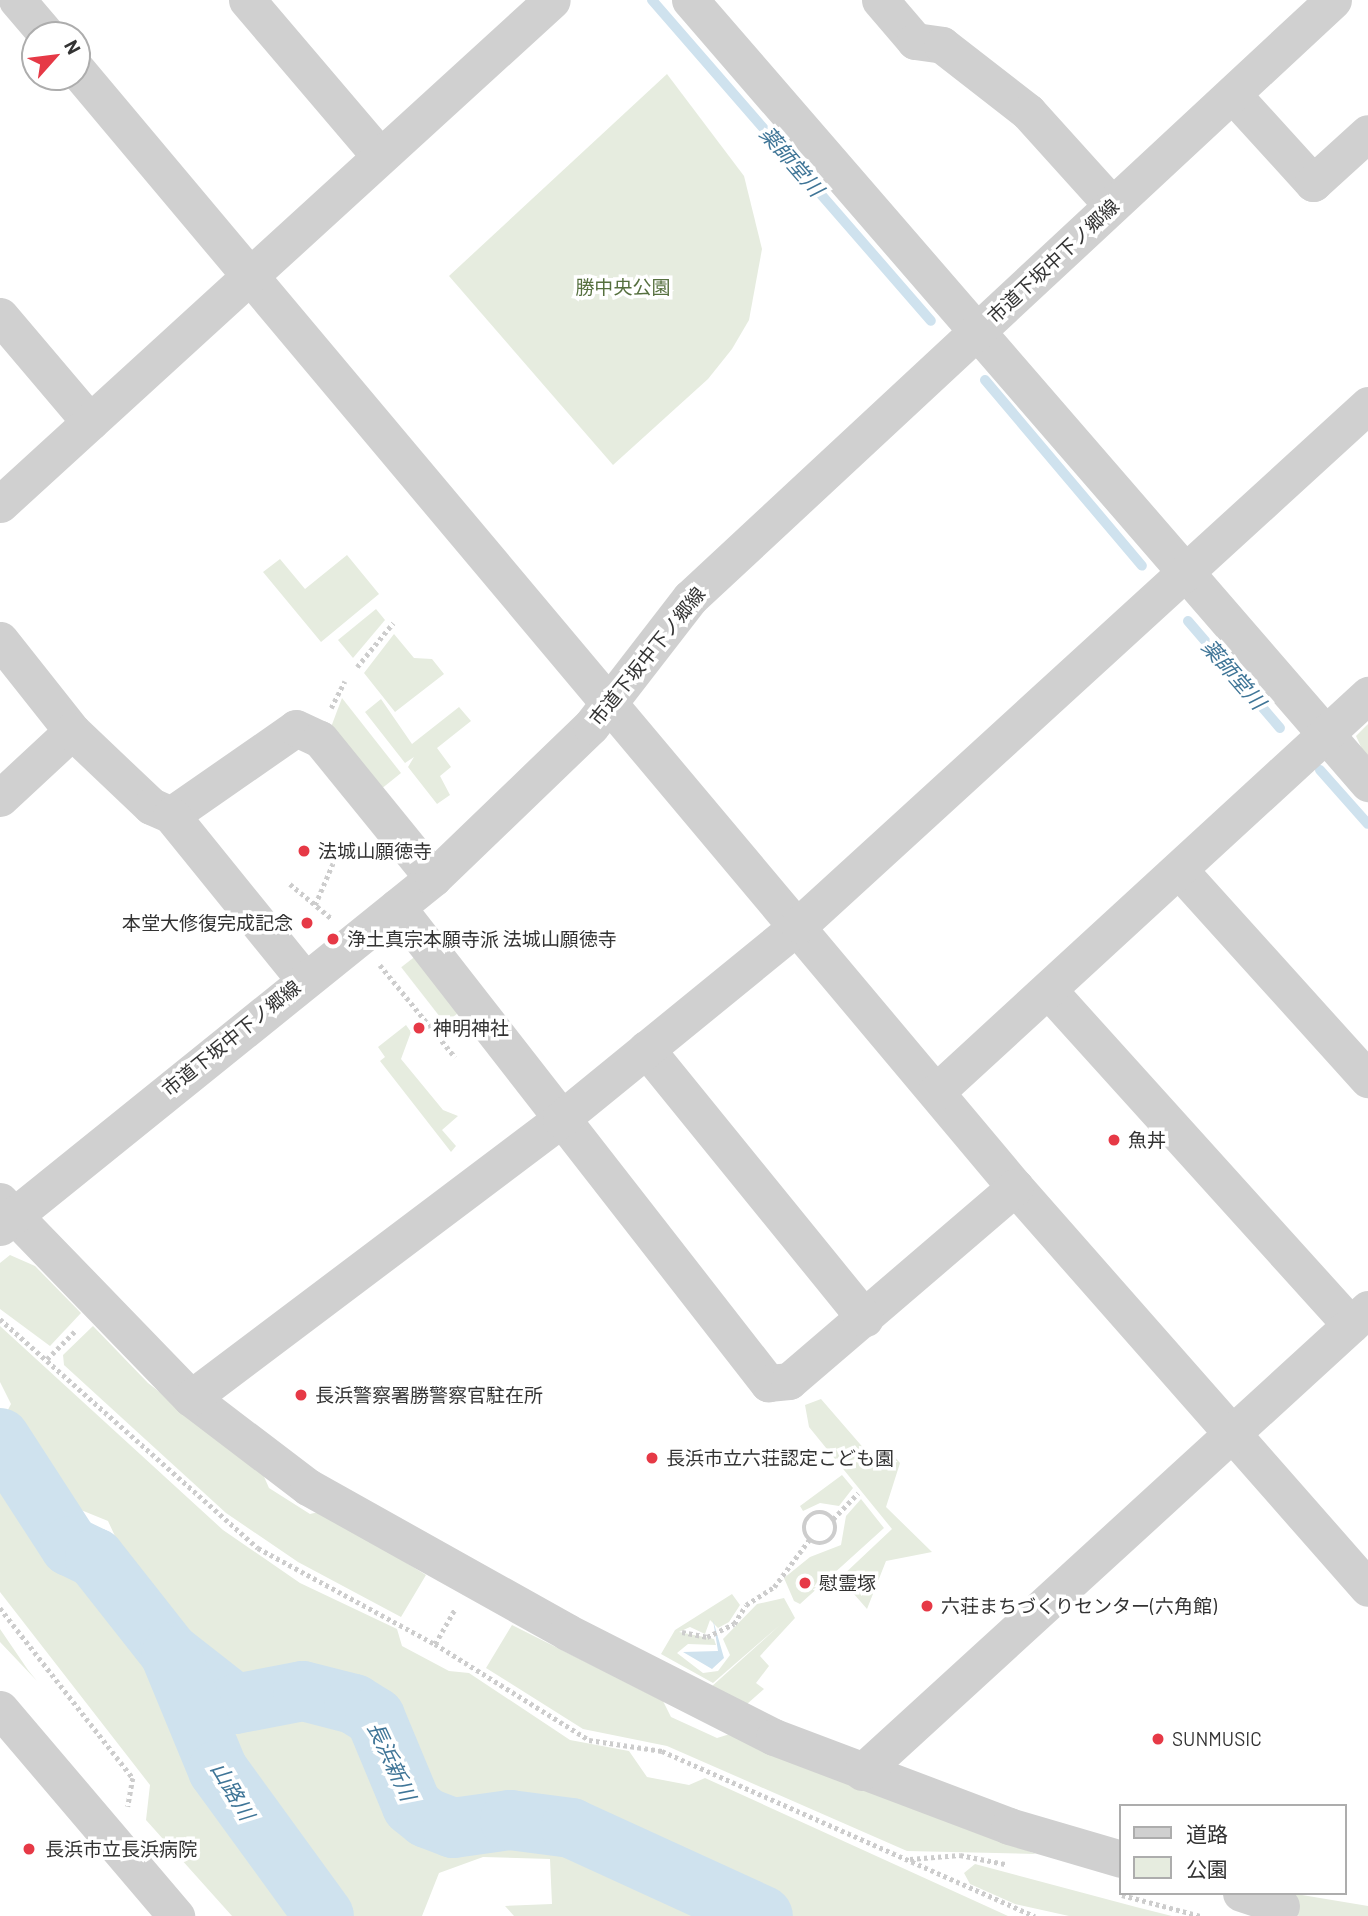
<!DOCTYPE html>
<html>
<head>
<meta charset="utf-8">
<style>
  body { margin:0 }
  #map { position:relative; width:1368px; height:1916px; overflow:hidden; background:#fff; font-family:Barlow,"Noto Sans JP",sans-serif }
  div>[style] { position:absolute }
  .green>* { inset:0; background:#e6ecdf; transform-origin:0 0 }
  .water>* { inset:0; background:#cfe2ee }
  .stream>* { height:10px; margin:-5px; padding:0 5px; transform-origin:5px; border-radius:5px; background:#cfe2ee }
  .river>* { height:60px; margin:-30px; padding:0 30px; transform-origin:30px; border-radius:30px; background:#cfe2ee }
  .path>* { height:4.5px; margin-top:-2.25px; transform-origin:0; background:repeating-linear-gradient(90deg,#cdcdcd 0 3.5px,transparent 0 7px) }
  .path>.ring { margin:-2.25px; padding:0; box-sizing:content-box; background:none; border:4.5px solid #cdcdcd; border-radius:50% }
  .minor>* { height:37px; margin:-18.5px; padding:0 18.5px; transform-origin:18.5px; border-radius:18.5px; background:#d0d0d0 }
  .dots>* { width:19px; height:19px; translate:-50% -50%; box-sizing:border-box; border:4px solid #fff; border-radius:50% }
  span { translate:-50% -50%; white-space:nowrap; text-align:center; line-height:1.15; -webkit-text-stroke:7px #fff; paint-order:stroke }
  .street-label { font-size:19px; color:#333 }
  .park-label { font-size:19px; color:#56703f }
  .poi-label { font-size:19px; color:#333 }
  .left { translate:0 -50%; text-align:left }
  .right { translate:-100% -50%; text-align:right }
  .water-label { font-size:21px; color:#3f7597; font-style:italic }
  .legend { position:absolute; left:1119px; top:1804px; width:228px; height:91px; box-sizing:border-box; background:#fff; border:2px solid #adadad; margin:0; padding:9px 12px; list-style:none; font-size:21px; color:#333 }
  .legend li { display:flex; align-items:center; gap:14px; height:35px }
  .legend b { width:35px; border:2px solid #adadad }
  .north { position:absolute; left:21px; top:21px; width:70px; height:70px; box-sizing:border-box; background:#fff; border:2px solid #adadad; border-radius:50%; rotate:62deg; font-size:19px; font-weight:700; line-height:28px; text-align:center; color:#333 }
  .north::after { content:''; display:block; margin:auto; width:24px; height:32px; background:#e63946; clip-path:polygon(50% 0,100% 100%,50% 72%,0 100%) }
</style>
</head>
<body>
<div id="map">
  <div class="green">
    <div style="clip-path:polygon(667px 74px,744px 176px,762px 249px,749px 320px,732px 349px,708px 379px,613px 465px,449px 276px)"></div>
    <div style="clip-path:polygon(347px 555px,379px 594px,321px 642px,263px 572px,280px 559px,305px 589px)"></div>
    <div style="clip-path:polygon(376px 609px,385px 620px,353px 658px,338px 640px)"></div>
    <div style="clip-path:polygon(394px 634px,414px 658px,432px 659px,444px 674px,395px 712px,364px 673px)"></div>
    <div style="clip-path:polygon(342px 698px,401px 773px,375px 794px,328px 735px)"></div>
    <div style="clip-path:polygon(381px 699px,412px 744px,459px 707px,471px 721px,437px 748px,451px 767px,440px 776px,450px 795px,437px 804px,408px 767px,414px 757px,405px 763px,365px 712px)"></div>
    <div style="clip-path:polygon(1368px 724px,1368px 762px,1356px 736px)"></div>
    <div style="left:417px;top:955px;width:71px;height:20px;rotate:52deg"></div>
    <div style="clip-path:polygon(406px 1025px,411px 1032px,401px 1059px,443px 1110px,458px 1116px,442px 1130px,456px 1146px,451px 1152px,380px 1061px,385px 1057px,378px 1047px)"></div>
    <div style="clip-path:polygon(10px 1255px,35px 1266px,81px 1313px,50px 1346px,0 1309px,0 1263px)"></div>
    <div style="clip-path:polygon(0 1326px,223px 1530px,300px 1583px,397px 1629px,402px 1646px,449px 1671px,469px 1673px,570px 1740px,629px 1751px,647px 1777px,689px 1785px,705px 1778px,1008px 1916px,785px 1916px,635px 1849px,583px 1814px,525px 1801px,469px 1817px,440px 1815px,415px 1795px,385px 1707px,365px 1687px,351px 1697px,295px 1680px,239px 1699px,229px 1695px,187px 1662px,171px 1632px,151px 1614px,108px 1521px,54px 1499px,10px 1443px,0 1425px,11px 1404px,0 1382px)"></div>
    <div style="clip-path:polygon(93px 1326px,148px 1383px,262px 1472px,269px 1488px,310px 1514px,323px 1511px,426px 1575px,401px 1617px,298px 1562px,226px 1513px,64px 1365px,63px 1355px)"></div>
    <div style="clip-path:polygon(821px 1399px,879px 1466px,893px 1455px,900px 1463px,886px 1507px,932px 1552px,886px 1561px,867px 1609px,840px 1578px,892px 1529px,809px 1427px,805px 1405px)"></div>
    <div style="clip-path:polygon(0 1455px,44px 1515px,43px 1531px,55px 1553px,100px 1587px,156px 1650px,214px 1788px,315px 1916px,232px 1916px,146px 1820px,150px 1785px,0 1592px)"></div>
    <div style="clip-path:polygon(842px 1475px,853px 1488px,839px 1506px,820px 1503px,803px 1511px,800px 1506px)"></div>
    <div style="clip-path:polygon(861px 1499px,884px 1528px,800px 1604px,794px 1601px,784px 1578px,810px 1557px,841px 1545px,846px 1516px)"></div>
    <div style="clip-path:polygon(732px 1594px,740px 1605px,729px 1622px,718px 1628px,710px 1620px,705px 1634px,690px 1627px,679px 1632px,714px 1639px,716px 1645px,688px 1644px,677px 1653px,703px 1673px,718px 1671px,730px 1655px,723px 1639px,757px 1604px,784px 1598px,795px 1618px,760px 1656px,769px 1666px,756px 1683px,764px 1689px,747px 1704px,711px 1687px,780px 1625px,713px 1683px,661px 1654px,675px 1630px)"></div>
    <div style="clip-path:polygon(512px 1625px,663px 1701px,671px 1717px,717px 1738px,730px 1734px,1036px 1854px,907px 1851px,667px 1746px,583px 1729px,486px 1668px)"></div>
    <div style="clip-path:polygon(0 1629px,28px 1670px,37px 1681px,0 1642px)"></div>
    <div style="clip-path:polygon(188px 1674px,207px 1694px,238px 1709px,291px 1697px,341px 1708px,368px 1726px,388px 1784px,417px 1824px,454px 1836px,568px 1837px,741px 1916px,514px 1916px,505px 1906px,552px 1904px,550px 1859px,483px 1857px,439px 1873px,422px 1916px,333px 1916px,238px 1788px,182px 1678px)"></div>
    <div style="clip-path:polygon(975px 1864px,1136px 1907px,1172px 1916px,1069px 1916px,1015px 1904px,970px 1884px,964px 1873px)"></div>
    <div style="clip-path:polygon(1290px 1893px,1368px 1906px,1368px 1916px,1299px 1916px,1293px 1914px)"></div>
  </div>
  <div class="water">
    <div style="clip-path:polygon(713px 1620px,724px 1658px,712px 1669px,683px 1652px,718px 1651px)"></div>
  </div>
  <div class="stream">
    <div style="left:652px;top:0;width:425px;rotate:49deg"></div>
    <div style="left:985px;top:380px;width:243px;rotate:49.8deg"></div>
    <div style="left:1188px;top:621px;width:141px;rotate:49.3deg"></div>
    <div style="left:1320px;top:770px;width:72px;rotate:48.4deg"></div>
  </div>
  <div class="river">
    <div style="left:0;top:1438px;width:129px;rotate:57.1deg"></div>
    <div style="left:70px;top:1546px;width:28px;rotate:26deg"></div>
    <div style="left:95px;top:1558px;width:120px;rotate:51.8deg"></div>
    <div style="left:169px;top:1652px;width:84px;rotate:38.2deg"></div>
    <div style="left:235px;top:1704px;width:69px;rotate:-10.8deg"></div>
    <div style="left:303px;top:1691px;width:53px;rotate:14.3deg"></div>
    <div style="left:354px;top:1704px;width:25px;rotate:32deg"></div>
    <div style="left:375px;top:1717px;width:96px;rotate:67.4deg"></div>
    <div style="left:412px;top:1806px;width:19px;rotate:39deg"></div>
    <div style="left:427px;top:1818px;width:28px;rotate:21deg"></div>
    <div style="left:453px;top:1828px;width:58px;rotate:-8deg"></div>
    <div style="left:510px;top:1820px;width:62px;rotate:7.5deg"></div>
    <div style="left:571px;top:1828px;width:211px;rotate:24.6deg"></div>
    <div style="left:171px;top:1656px;width:123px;rotate:67.6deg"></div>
    <div style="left:218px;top:1770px;width:180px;rotate:54deg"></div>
  </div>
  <div class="path">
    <div style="left:357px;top:667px;width:57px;rotate:-50.7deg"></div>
    <div style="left:331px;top:708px;width:30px;rotate:-63deg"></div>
    <div style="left:290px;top:884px;width:53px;rotate:39.7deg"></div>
    <div style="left:315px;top:905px;width:53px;rotate:-66.8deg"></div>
    <div style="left:380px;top:965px;width:119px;rotate:50.8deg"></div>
    <div style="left:0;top:1319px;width:345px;rotate:41.6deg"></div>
    <div style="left:258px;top:1548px;width:201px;rotate:28.5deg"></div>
    <div style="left:435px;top:1644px;width:181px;rotate:31.9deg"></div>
    <div style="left:589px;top:1740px;width:74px;rotate:8.6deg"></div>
    <div style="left:662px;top:1751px;width:408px;rotate:23.9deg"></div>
    <div style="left:47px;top:1359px;width:41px;rotate:-45deg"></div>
    <div class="ring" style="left:804px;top:1512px;width:27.5px;height:27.5px"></div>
    <div style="left:833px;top:1519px;width:36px;rotate:-46deg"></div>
    <div style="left:0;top:1608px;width:216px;rotate:52deg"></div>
    <div style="left:133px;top:1778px;width:29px;rotate:100deg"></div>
    <div style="left:682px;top:1632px;width:25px;rotate:11deg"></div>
    <div style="left:707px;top:1637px;width:30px;rotate:-26deg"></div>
    <div style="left:734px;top:1624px;width:22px;rotate:-58deg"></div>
    <div style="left:746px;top:1605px;width:33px;rotate:-33deg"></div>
    <div style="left:774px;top:1587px;width:59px;rotate:-53.3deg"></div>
    <div style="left:435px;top:1644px;width:40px;rotate:-60.3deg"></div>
    <div style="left:910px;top:1859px;width:50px;rotate:-4.6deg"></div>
    <div style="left:960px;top:1855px;width:46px;rotate:11.3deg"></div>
    <div style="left:1122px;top:1895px;width:82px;rotate:14.9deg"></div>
  </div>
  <div class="minor">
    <div style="left:17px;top:0;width:46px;rotate:49.4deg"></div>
    <div style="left:247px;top:0;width:204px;rotate:49.6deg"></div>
    <div style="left:690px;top:0;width:1036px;rotate:49.11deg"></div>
    <div style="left:880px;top:0;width:54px;rotate:49.5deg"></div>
    <div style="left:915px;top:41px;width:27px;rotate:8deg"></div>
    <div style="left:942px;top:45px;width:109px;rotate:37.9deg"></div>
    <div style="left:1028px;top:112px;width:125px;rotate:47.9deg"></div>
    <div style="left:77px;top:70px;width:1459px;rotate:49.98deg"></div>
    <div style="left:1015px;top:1187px;width:534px;rotate:48.64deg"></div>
    <div style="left:1233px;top:95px;width:119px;rotate:47.7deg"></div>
    <div style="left:1313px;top:183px;width:74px;rotate:-42.3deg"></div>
    <div style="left:0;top:316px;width:139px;rotate:49.7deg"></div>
    <div style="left:0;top:504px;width:747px;rotate:-42.4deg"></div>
    <div style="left:0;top:640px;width:116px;rotate:51.6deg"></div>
    <div style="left:0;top:798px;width:98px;rotate:-42.9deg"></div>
    <div style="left:72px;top:731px;width:109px;rotate:43.5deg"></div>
    <div style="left:151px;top:806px;width:22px;rotate:24deg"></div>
    <div style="left:171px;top:815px;width:152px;rotate:-34.8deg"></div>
    <div style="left:296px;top:728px;width:26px;rotate:25deg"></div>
    <div style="left:320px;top:739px;width:179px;rotate:50.9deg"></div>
    <div style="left:171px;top:815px;width:211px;rotate:51deg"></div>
    <div style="left:1179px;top:870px;width:282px;rotate:47.9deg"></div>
    <div style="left:397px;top:907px;width:604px;rotate:52.07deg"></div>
    <div style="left:768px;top:1383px;width:21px;rotate:-5deg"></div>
    <div style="left:789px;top:1381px;width:298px;rotate:-40.6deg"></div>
    <div style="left:1049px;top:991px;width:450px;rotate:47.9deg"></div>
    <div style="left:646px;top:1049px;width:347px;rotate:50.9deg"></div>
    <div style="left:936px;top:1092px;width:587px;rotate:-42.58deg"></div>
    <div style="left:0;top:1201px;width:274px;rotate:45.9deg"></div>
    <div style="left:191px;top:1398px;width:147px;rotate:37.3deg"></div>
    <div style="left:308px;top:1487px;width:297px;rotate:29.2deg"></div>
    <div style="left:567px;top:1632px;width:232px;rotate:26.9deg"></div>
    <div style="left:774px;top:1737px;width:251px;rotate:20.7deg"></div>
    <div style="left:1009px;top:1826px;width:117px;rotate:16.4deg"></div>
    <div style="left:0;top:1227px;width:556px;rotate:-38.87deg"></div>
    <div style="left:433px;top:878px;width:219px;rotate:-43.9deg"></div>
    <div style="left:591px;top:726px;width:162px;rotate:-52.3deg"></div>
    <div style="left:690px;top:598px;width:878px;rotate:-42.92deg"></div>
    <div style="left:191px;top:1398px;width:463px;rotate:-37deg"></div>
    <div style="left:561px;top:1119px;width:307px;rotate:-39.2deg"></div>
    <div style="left:799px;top:925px;width:771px;rotate:-42.42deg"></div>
    <div style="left:0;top:1709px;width:272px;rotate:49.6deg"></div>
    <div style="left:862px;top:1772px;width:686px;rotate:-42.46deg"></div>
    <div style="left:1241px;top:1893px;width:42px;rotate:18deg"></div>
  </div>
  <div class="dots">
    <div style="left:304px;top:851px;background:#e63946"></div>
    <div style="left:307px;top:923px;background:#e63946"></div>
    <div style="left:333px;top:939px;background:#e63946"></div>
    <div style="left:419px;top:1028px;background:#e63946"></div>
    <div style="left:1114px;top:1140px;background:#e63946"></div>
    <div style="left:301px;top:1395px;background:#e63946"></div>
    <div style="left:652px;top:1458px;background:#e63946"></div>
    <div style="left:805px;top:1583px;background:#e63946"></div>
    <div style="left:927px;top:1606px;background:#e63946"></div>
    <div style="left:1158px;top:1739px;background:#e63946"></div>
    <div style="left:29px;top:1849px;background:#e63946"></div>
  </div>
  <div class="street-label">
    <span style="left:1053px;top:261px;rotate:-43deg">市道下坂中下ノ郷線</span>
    <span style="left:647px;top:656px;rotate:-51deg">市道下坂中下ノ郷線</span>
    <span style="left:231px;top:1038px;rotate:-39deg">市道下坂中下ノ郷線</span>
  </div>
  <div class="park-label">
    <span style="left:623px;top:287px">勝中央公園</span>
  </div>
  <div class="poi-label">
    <span class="left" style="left:318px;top:851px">法城山願徳寺</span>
    <span class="right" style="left:293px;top:923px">本堂大修復完成記念</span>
    <span class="left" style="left:347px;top:939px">浄土真宗本願寺派 法城山願徳寺</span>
    <span class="left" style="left:433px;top:1028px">神明神社</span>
    <span class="left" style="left:1128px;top:1140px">魚丼</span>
    <span class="left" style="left:315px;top:1395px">長浜警察署勝警察官駐在所</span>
    <span class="left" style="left:666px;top:1458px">長浜市立六荘認定こども園</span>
    <span class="left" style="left:819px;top:1583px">慰霊塚</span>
    <span class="left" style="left:941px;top:1606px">六荘まちづくりセンター(六角館)</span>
    <span class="left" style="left:1172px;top:1739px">SUNMUSIC</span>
    <span class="left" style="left:45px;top:1849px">長浜市立長浜病院</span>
  </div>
  <div class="water-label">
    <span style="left:792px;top:161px;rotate:49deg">薬師堂川</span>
    <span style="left:1234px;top:674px;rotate:49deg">薬師堂川</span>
    <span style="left:392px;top:1761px;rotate:65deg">長浜新川</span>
    <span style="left:233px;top:1791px;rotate:59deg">山路川</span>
  </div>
  <ul class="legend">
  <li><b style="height:9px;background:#d0d0d0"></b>道路</li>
  <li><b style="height:19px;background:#e6ecdf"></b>公園</li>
  </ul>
  <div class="north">N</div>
</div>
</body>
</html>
